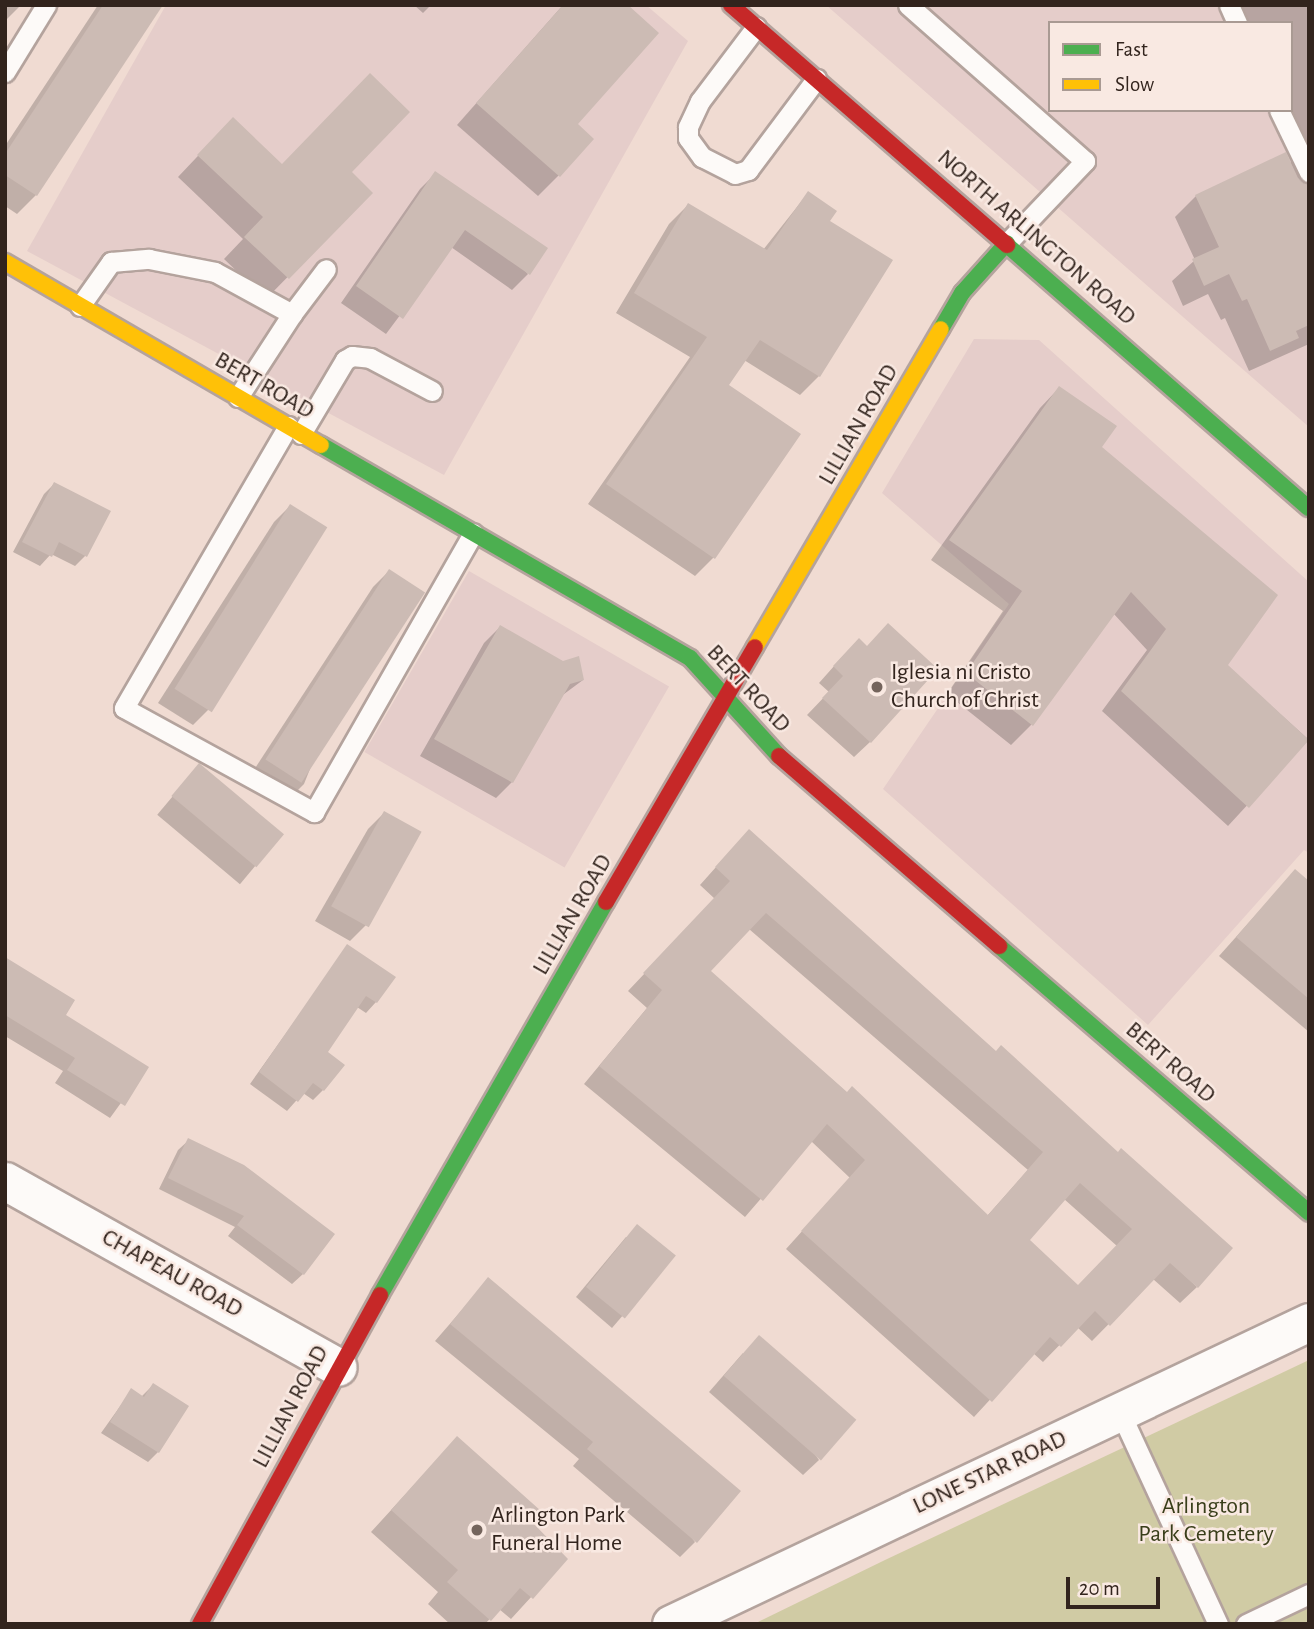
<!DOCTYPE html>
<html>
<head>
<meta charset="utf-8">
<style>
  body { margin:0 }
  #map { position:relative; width:1314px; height:1629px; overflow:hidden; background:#f0dbd2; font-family:"Alegreya Sans",sans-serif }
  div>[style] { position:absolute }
  .commercial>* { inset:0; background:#e5cdca; transform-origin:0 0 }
  .green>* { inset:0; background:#d0cba4 }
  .shadow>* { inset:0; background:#0003; transform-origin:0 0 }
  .building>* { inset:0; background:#ccbbb4; transform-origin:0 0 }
  .roads { filter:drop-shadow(2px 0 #b4a39d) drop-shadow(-2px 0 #b4a39d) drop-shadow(0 2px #b4a39d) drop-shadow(0 -2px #b4a39d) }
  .lane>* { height:19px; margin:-9.5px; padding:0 9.5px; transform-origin:9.5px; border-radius:9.5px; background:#fdfaf8 }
  .street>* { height:37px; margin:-18.5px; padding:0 18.5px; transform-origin:18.5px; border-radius:18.5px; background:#fdfaf8 }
  .fast>* { height:16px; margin:-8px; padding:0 8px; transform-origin:8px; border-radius:8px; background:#4caf50 }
  .slow>* { height:16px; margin:-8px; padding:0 8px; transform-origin:8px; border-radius:8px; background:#ffc107 }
  .jam>* { height:16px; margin:-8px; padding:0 8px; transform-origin:8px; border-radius:8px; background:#c62828 }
  .dots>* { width:19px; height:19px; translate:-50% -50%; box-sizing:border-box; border:4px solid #f9e9e2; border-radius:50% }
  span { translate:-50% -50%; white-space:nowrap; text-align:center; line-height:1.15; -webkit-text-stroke:5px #f9e9e2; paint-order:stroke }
  .street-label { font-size:24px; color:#32241d }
  .poi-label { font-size:24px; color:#32241d }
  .left { translate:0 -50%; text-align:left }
  .park-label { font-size:24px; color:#393e1a }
  .frame { position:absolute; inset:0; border:7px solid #32241d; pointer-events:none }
  .legend { position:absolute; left:1048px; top:21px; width:245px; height:91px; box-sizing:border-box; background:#f9e9e2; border:2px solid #a99a93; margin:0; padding:9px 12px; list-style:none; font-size:21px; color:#32241d }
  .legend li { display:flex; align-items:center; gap:14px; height:35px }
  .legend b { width:35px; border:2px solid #a99a93 }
  .scale { position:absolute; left:1066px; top:1577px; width:94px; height:32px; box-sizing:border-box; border:4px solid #32241d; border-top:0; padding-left:9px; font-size:21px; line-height:24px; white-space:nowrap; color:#32241d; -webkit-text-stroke:5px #f9e9e2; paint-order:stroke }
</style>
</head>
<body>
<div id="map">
  <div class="commercial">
    <div style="clip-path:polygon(166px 5px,646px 5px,688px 41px,444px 475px,27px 251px)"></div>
    <div style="clip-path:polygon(evenodd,826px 5px,1309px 5px,1309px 427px,826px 5px,1050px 23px,1291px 23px,1291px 110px,1050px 110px,1050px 23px)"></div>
    <div style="clip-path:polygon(974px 339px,1039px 340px,1309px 582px,1309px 853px,1304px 850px,1148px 1025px,883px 789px,1009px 604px,882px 493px)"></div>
    <div style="left:469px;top:571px;width:231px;height:209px;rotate:30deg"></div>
  </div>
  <div class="green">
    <div style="clip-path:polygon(1309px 1360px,1309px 1624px,754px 1624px,885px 1560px)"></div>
  </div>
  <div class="shadow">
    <div style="clip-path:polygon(5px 5px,21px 5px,5px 21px)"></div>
    <div style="clip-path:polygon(98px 5px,161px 5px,36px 195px,17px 214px,5px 206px,5px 146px)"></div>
    <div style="clip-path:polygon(414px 5px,431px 5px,423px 13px)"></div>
    <div style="clip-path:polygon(563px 5px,575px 124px,559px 175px,538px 196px,457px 125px)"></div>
    <div style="clip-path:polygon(1228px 5px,1309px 5px,1309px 344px,1249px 371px,1225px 318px,1221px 320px,1208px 294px,1183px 306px,1172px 281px,1195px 260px,1175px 217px,1196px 196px,1290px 163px,1299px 154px,1278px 110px,1291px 110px,1291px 23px,1236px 23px)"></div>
    <div style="clip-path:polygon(213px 140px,282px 166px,349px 172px,370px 193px,266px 299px,224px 259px,243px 239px,178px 177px)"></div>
    <div style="clip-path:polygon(436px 173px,528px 274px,512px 290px,451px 247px,386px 334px,341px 303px,420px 189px)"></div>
    <div style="clip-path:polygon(808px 193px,828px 221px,891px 260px,819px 376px,800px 395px,744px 360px,727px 385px,714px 557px,695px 576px,588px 504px,690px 357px,616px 313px,669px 224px,688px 205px,763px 250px)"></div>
    <div style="clip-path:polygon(1059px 388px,1100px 447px,1226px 665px,1308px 739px,1228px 826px,1102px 711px,1147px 650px,1113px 613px,1031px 725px,1011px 745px,947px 694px,1003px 611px,931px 560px,1040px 408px)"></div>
    <div style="clip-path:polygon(54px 484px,86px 555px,75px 566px,51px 554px,40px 566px,13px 552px,44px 494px)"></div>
    <div style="clip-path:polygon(290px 506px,209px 709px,193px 725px,158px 703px,274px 522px)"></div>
    <div style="clip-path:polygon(389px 571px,304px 784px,288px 800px,250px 776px,373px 587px)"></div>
    <div style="clip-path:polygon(500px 627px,563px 663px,583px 680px,560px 697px,512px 782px,496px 798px,420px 756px,484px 643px)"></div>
    <div style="clip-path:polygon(867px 647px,870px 742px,854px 757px,807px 715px,829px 692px,819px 683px,843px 656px)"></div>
    <div style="left:199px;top:765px;width:108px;height:65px;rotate:40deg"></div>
    <div style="clip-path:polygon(384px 813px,419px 833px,366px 925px,350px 941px,315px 921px,368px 829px)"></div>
    <div style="clip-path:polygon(evenodd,733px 848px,1197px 1287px,1180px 1303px,1153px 1279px,1092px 1341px,1077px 1327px,1043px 1362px,1033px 1353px,974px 1417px,786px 1249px,850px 1178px,811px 1141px,745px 1217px,584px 1084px,647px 1008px,628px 991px,715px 899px,700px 885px,733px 848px,749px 929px,1028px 1170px,987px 1216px,709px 971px,749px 929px,733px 848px,1064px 1199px,1117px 1246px,1077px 1287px,1027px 1240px,1064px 1199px)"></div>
    <div style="clip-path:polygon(1295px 871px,1309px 883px,1309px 1032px,1219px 956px)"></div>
    <div style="clip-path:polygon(348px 946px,376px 1002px,366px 1013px,357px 1007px,325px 1053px,323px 1090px,313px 1100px,303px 1093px,287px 1111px,250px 1084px)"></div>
    <div style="clip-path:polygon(5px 959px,63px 1015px,147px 1067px,110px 1118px,55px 1083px,63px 1071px,5px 1036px)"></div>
    <div style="clip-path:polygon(189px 1140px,303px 1274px,292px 1284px,228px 1236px,235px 1227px,159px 1189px,178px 1150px)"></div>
    <div style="clip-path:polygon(626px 1237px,673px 1257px,612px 1328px,576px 1297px)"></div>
    <div style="clip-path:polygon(488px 1280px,695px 1542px,680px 1557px,573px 1466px,579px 1459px,435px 1341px)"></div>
    <div style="clip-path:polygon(743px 1353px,819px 1460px,803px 1475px,709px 1392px)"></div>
    <div style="clip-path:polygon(153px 1385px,158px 1452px,148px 1462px,101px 1433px,131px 1391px,141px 1397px)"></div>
    <div style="clip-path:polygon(457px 1438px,565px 1560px,511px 1619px,499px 1609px,485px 1624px,450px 1624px,428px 1604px,438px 1592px,371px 1532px)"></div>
  </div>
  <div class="building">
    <div style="clip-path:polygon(103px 5px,163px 5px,37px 196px,5px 175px,5px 154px)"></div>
    <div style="clip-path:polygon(563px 5px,628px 5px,659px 33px,578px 124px,594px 139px,560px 177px,476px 103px)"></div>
    <div style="clip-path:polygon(370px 73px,410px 112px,352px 172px,373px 193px,289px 279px,244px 237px,263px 217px,197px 155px,233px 117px,282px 164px)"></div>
    <div style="clip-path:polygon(1286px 152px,1298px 178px,1309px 184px,1309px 325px,1296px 331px,1299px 338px,1270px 351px,1247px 299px,1242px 301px,1229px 274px,1204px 286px,1192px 259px,1219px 247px,1195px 195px)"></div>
    <div style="clip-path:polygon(435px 171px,548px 248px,530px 275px,465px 230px,403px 319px,356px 286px)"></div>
    <div style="clip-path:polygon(808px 191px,837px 211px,830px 221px,893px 260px,820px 377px,760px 340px,729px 385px,801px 434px,715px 559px,606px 484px,707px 337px,634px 293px,688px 203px,767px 250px)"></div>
    <div style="clip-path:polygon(1059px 386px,1117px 426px,1102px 447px,1278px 595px,1228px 665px,1309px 740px,1249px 808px,1121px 691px,1166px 629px,1131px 592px,1033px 726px,966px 673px,1022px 591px,949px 540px)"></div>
    <div style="clip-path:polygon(54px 482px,111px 511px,87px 557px,59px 542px,52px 557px,22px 542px)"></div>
    <div style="left:290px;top:504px;width:44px;height:218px;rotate:32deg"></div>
    <div style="left:389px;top:569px;width:43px;height:227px;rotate:33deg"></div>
    <div style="clip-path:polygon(888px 623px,938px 669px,871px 743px,822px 698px,843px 676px,833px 666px,859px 638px,867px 646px)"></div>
    <div style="clip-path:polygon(500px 625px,563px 661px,579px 656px,584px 680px,570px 684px,513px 783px,434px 739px)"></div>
    <div style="left:199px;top:763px;width:111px;height:43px;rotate:40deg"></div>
    <div style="left:384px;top:811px;width:43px;height:109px;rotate:29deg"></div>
    <div style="clip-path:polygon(evenodd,749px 829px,996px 1051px,1001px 1045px,1118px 1152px,1121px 1148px,1233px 1248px,1198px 1288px,1170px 1263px,1110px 1326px,1095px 1311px,1061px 1347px,1050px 1337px,992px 1402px,801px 1231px,865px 1160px,827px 1124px,763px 1201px,599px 1066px,662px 990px,643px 973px,730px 881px,715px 867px,749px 829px,766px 913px,1043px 1152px,988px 1215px,852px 1086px,847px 1092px,711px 971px,766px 913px,749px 829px,1080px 1183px,1132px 1229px,1078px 1285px,1030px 1240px,1080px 1183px)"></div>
    <div style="clip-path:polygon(1295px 869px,1309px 881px,1309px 999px,1236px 937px)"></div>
    <div style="clip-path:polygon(347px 944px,396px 977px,377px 1003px,366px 996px,328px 1052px,345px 1065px,324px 1091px,313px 1083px,298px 1102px,259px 1072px)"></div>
    <div style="clip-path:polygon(5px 957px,75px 1000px,66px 1015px,149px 1067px,125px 1106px,67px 1070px,75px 1058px,5px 1015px)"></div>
    <div style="clip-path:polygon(188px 1138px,244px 1165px,335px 1234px,304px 1275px,237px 1225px,244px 1216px,168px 1178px)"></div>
    <div style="left:637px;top:1224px;width:50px;height:81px;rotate:39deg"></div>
    <div style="clip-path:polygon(488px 1277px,741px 1491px,697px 1543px,587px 1449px,593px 1442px,450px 1324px)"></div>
    <div style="left:759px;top:1335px;width:129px;height:54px;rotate:41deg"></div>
    <div style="clip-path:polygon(153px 1383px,189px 1406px,159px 1453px,110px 1422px,131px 1388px,144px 1397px)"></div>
    <div style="clip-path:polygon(457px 1436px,541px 1511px,532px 1522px,568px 1559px,533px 1599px,520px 1588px,491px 1621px,447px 1582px,458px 1570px,391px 1510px)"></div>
  </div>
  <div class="roads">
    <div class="lane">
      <div style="left:908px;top:5px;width:236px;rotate:41.4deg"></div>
      <div style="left:1085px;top:161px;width:113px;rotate:133.6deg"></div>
      <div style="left:1229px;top:5px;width:20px;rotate:66deg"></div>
      <div style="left:756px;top:27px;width:93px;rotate:127.1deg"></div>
      <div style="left:700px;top:101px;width:29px;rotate:115deg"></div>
      <div style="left:688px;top:127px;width:11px;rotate:90deg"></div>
      <div style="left:688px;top:138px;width:24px;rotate:54deg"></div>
      <div style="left:702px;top:157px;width:37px;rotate:27deg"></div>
      <div style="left:735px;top:174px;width:14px;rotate:-17deg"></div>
      <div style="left:748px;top:170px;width:114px;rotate:-53.2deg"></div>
      <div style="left:5px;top:72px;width:79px;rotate:-58.5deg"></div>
      <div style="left:1279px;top:110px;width:69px;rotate:64.2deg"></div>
      <div style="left:80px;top:306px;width:54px;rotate:-54.8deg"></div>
      <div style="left:111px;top:262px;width:38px;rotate:-5deg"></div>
      <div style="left:149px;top:259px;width:67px;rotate:11.1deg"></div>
      <div style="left:215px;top:272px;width:88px;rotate:28.6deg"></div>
      <div style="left:292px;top:314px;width:99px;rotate:123deg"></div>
      <div style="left:292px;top:314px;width:56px;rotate:-52.9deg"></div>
      <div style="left:288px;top:426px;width:326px;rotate:120.2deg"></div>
      <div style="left:124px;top:708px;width:217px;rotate:28.7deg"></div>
      <div style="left:314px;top:812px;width:321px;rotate:-60.3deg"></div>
      <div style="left:301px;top:434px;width:86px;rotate:-59.3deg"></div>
      <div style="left:345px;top:360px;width:8px;rotate:-30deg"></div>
      <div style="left:352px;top:356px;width:18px;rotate:6deg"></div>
      <div style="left:370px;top:358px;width:70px;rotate:28deg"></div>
      <div style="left:1120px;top:1412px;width:234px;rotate:65.2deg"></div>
      <div style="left:1246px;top:1624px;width:70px;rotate:-25.5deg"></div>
    </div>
    <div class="street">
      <div style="left:5px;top:1181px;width:381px;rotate:29.2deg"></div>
      <div style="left:671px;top:1624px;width:706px;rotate:-25.33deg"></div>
    </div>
    <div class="fast">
      <div style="left:1007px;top:245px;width:400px;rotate:41.1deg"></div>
      <div style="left:941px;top:329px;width:42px;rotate:-59.7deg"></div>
      <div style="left:962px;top:293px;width:67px;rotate:-48deg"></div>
      <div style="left:321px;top:445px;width:426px;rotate:30deg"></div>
      <div style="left:690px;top:658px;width:132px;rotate:47.8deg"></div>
      <div style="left:999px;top:946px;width:409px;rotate:40.7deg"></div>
      <div style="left:380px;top:1295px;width:453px;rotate:-60.1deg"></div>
    </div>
    <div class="slow">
      <div style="left:5px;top:262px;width:365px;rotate:30.1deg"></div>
      <div style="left:755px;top:647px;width:368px;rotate:-59.7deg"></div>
    </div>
    <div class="jam">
      <div style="left:731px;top:5px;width:366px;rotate:41deg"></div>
      <div style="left:779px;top:756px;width:291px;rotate:40.8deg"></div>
      <div style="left:606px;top:902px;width:295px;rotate:-59.7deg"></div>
      <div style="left:200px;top:1624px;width:375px;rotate:-61.3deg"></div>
    </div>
  </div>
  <div class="dots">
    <div style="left:877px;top:687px;background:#74645c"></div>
    <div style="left:477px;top:1530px;background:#74645c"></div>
  </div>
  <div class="street-label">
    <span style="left:1036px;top:238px;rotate:41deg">NORTH ARLINGTON ROAD</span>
    <span style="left:264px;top:386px;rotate:30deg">BERT ROAD</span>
    <span style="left:859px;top:425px;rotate:-60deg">LILLIAN ROAD</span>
    <span style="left:748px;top:689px;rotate:47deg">BERT ROAD</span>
    <span style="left:573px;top:915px;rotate:-60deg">LILLIAN ROAD</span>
    <span style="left:1170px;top:1063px;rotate:41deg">BERT ROAD</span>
    <span style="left:172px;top:1274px;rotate:29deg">CHAPEAU ROAD</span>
    <span style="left:291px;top:1407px;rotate:-62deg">LILLIAN ROAD</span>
    <span style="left:990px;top:1473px;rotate:-25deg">LONE STAR ROAD</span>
  </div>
  <div class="poi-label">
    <span class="left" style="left:891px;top:687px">Iglesia ni Cristo<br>Church of Christ</span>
    <span class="left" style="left:491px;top:1530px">Arlington Park<br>Funeral Home</span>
  </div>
  <div class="park-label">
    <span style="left:1206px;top:1521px">Arlington<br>Park Cemetery</span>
  </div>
  <div class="frame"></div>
  <ul class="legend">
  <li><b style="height:9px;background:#4caf50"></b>Fast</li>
  <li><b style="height:9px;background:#ffc107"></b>Slow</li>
  </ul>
  <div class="scale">20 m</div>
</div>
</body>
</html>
